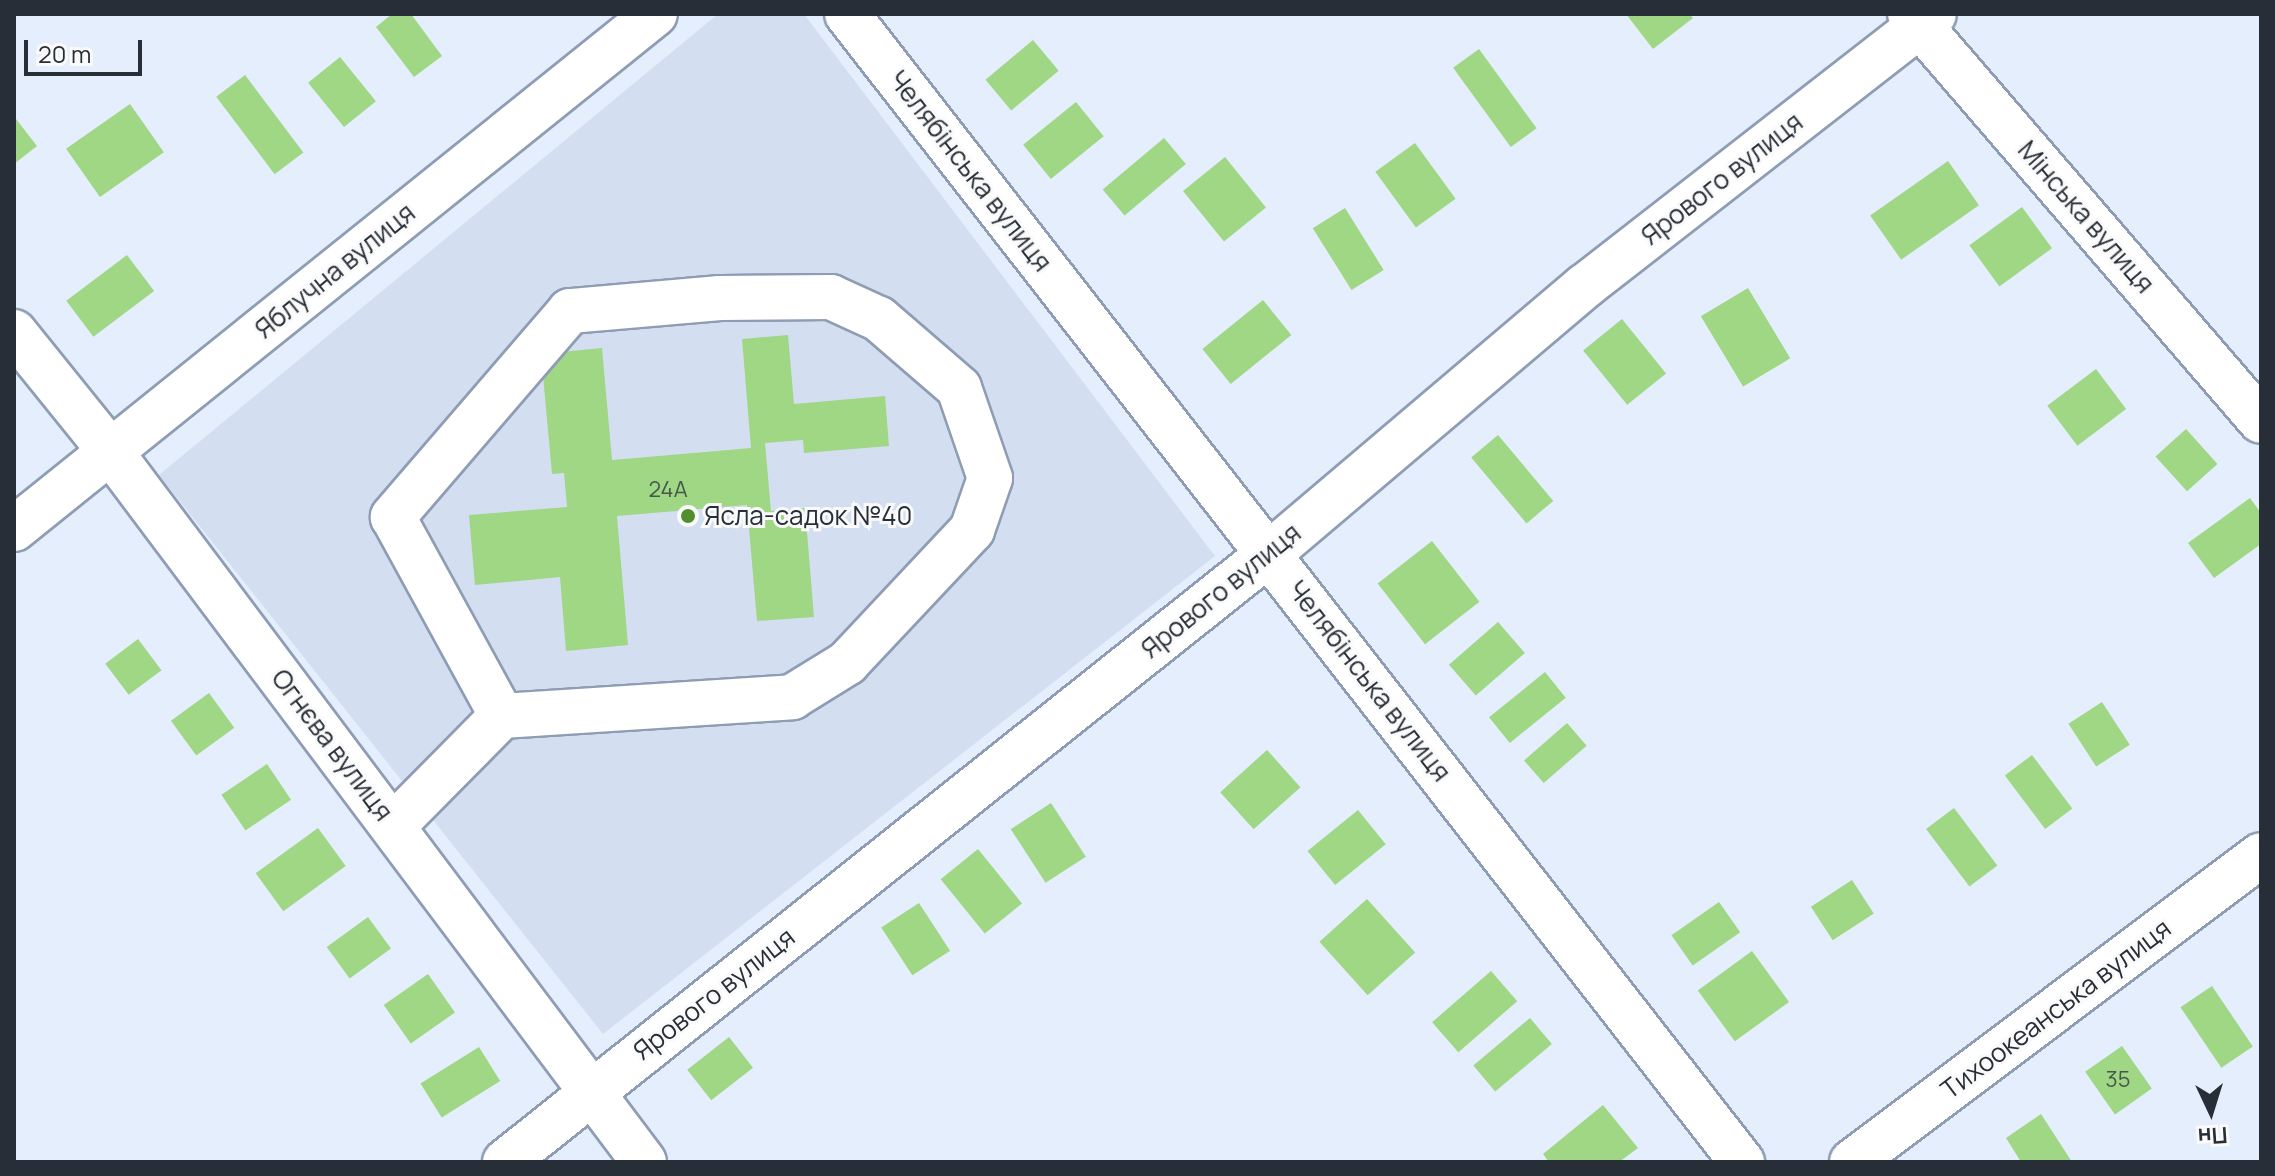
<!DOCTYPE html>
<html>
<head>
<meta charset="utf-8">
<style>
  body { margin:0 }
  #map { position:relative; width:2275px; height:1176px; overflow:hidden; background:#e4eefd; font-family:Manrope,sans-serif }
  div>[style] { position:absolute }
  .built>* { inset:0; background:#d3dff1 }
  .building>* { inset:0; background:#9fd784; transform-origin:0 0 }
  .roads { filter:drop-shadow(2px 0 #8e9db4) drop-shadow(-2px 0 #8e9db4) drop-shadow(0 2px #8e9db4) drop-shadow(0 -2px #8e9db4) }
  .minor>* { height:44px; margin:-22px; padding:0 22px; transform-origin:22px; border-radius:22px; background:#fff }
  .dots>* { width:22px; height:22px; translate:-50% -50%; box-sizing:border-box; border:4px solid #fafafa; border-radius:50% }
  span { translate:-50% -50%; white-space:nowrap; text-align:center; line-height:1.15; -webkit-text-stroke:6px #fafafa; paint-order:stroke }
  .number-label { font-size:22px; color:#45584a }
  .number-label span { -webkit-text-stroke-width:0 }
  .street-label { font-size:26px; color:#272e37 }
  .poi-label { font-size:26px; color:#272e37 }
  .left { translate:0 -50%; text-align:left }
  .frame { position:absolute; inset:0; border:16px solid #272e37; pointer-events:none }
  .north { position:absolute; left:2171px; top:1072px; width:80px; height:80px; -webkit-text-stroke:6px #fafafa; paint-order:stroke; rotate:176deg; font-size:22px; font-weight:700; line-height:32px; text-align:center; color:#272e37 }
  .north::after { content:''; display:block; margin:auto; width:28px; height:36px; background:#272e37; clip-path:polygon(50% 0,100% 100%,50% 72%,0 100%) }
  .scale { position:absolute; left:24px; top:40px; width:118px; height:36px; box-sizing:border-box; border:4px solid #272e37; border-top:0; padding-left:10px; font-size:24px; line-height:28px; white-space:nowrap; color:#272e37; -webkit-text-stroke:6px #fafafa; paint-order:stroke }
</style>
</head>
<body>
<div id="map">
  <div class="built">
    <div style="clip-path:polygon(718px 14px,804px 14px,1215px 556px,603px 1034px,159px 475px)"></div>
  </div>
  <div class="building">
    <div style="clip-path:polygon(392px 14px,411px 14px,442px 56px,414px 77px,376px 27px)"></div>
    <div style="clip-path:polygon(1626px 14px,1689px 14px,1693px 18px,1653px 49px)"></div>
    <div style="left:1033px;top:40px;width:40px;height:62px;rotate:50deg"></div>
    <div style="left:1479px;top:49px;width:98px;height:32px;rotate:54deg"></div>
    <div style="left:340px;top:57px;width:57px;height:41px;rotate:51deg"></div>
    <div style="left:245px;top:75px;width:97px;height:36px;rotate:53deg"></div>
    <div style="left:1076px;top:102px;width:44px;height:68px;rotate:51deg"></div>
    <div style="left:130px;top:104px;width:59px;height:78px;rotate:55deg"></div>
    <div style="clip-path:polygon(16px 119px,37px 146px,14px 164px,14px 120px)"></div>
    <div style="left:1164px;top:138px;width:34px;height:80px;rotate:50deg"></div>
    <div style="left:1415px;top:143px;width:69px;height:49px;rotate:54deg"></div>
    <div style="left:1225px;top:157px;width:65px;height:54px;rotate:51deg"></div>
    <div style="left:1948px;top:161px;width:54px;height:95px;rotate:55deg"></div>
    <div style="left:2022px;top:207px;width:51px;height:65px;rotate:54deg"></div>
    <div style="left:1345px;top:208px;width:73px;height:38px;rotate:58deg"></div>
    <div style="left:127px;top:255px;width:45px;height:76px;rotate:53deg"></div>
    <div style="left:1748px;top:288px;width:82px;height:55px;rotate:59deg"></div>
    <div style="left:1263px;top:300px;width:45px;height:78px;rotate:51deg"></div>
    <div style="left:1622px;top:319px;width:70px;height:50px;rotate:51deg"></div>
    <div style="clip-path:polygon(788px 335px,794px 404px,885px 396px,889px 446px,804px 453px,803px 440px,765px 443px,771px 511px,805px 508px,814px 617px,757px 621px,747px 505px,617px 516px,628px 645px,566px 651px,560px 577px,475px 585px,469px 515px,567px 507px,564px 473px,552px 474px,541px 354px,602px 348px,612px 460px,751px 448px,742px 339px)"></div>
    <div style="left:2096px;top:369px;width:50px;height:61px;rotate:53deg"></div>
    <div style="left:2186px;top:429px;width:47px;height:41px;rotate:48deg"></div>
    <div style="left:1498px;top:435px;width:86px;height:35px;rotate:50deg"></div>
    <div style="clip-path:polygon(2250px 498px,2261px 513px,2261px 544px,2214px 578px,2188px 543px)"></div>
    <div style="left:1432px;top:541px;width:77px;height:69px;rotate:52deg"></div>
    <div style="left:1498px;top:622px;width:41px;height:65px;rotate:49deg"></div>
    <div style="left:138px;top:639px;width:39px;height:41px;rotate:53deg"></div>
    <div style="left:1545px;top:672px;width:33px;height:72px;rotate:51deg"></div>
    <div style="left:209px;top:693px;width:43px;height:47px;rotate:54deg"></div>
    <div style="left:2102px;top:702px;width:51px;height:40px;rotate:57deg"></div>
    <div style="left:1567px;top:723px;width:30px;height:57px;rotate:49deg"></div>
    <div style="left:1267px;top:750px;width:50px;height:63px;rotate:48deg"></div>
    <div style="left:2032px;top:755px;width:67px;height:34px;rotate:53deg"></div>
    <div style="left:267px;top:764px;width:43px;height:55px;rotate:56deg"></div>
    <div style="left:1051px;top:803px;width:64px;height:48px;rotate:57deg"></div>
    <div style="left:1954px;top:808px;width:72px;height:35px;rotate:53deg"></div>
    <div style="left:1358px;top:810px;width:44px;height:65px;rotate:51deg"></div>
    <div style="left:318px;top:828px;width:47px;height:77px;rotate:54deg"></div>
    <div style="left:978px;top:849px;width:70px;height:48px;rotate:51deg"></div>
    <div style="left:1852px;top:880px;width:40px;height:49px;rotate:57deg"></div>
    <div style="left:1367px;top:899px;width:72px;height:64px;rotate:48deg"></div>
    <div style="left:1719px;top:902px;width:37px;height:58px;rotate:55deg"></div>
    <div style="left:919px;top:903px;width:57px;height:45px;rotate:57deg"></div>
    <div style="left:368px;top:917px;width:39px;height:51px;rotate:54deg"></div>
    <div style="left:1752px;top:951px;width:63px;height:67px;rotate:54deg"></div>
    <div style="left:1491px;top:971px;width:40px;height:78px;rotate:49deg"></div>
    <div style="left:428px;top:974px;width:47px;height:54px;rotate:55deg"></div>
    <div style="left:2212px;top:986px;width:73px;height:38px;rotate:56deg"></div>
    <div style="left:1530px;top:1018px;width:34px;height:74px;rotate:50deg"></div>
    <div style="left:729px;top:1037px;width:39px;height:53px;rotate:52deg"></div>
    <div style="left:2122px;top:1046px;width:52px;height:45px;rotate:55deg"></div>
    <div style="left:479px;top:1047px;width:40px;height:69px;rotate:58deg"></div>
    <div style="clip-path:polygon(1603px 1105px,1638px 1148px,1619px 1162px,1549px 1162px,1543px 1154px)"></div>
    <div style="clip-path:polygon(2041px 1114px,2072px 1162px,2021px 1162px,2006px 1138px)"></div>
  </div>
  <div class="roads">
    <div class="minor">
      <div style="left:847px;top:14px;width:1456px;rotate:52.06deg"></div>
      <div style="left:1910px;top:14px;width:537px;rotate:49.23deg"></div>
      <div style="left:14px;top:332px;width:153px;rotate:51.1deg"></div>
      <div style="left:110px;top:451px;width:889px;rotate:53.09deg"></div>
      <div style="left:14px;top:529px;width:822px;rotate:-38.78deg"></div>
      <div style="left:393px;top:826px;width:155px;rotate:-45.3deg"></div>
      <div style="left:502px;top:716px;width:291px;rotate:-3.7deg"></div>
      <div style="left:792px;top:697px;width:65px;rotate:-31.7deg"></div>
      <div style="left:847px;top:663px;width:183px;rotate:-46.8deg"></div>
      <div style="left:972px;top:530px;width:55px;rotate:-70.9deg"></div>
      <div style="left:990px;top:478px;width:95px;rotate:-109deg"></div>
      <div style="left:959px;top:388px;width:106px;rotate:-139.2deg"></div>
      <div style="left:879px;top:319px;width:53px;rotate:-155.4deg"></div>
      <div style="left:831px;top:297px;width:111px;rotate:179.5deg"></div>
      <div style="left:720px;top:298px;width:151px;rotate:175deg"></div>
      <div style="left:570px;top:311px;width:272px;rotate:130.7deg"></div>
      <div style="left:393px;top:517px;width:227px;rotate:61.3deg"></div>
      <div style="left:505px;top:1162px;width:978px;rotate:-38.52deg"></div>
      <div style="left:1270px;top:553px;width:413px;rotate:-40.3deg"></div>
      <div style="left:1585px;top:286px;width:442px;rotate:-37.9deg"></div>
      <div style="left:1852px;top:1162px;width:511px;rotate:-36.89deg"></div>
    </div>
  </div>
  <div class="dots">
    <div style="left:688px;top:516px;background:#518e2e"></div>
  </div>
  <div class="number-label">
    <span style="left:668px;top:490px">24А</span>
    <span style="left:2118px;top:1080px">35</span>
  </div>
  <div class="street-label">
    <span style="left:970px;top:171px;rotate:52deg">Челябінська вулиця</span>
    <span style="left:1722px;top:179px;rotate:-38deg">Ярового вулиця</span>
    <span style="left:2086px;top:217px;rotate:49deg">Мінська вулиця</span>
    <span style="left:335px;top:271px;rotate:-39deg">Яблучна вулиця</span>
    <span style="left:1221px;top:591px;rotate:-39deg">Ярового вулиця</span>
    <span style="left:1369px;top:681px;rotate:52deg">Челябінська вулиця</span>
    <span style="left:332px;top:745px;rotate:53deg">Огнєва вулиця</span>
    <span style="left:714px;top:994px;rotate:-38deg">Ярового вулиця</span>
    <span style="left:2056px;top:1009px;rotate:-37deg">Тихоокеанська вулиця</span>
  </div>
  <div class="poi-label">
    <span class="left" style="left:704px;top:516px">Ясла-садок №40</span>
  </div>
  <div class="frame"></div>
  <div class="north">Пн</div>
  <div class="scale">20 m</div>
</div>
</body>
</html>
